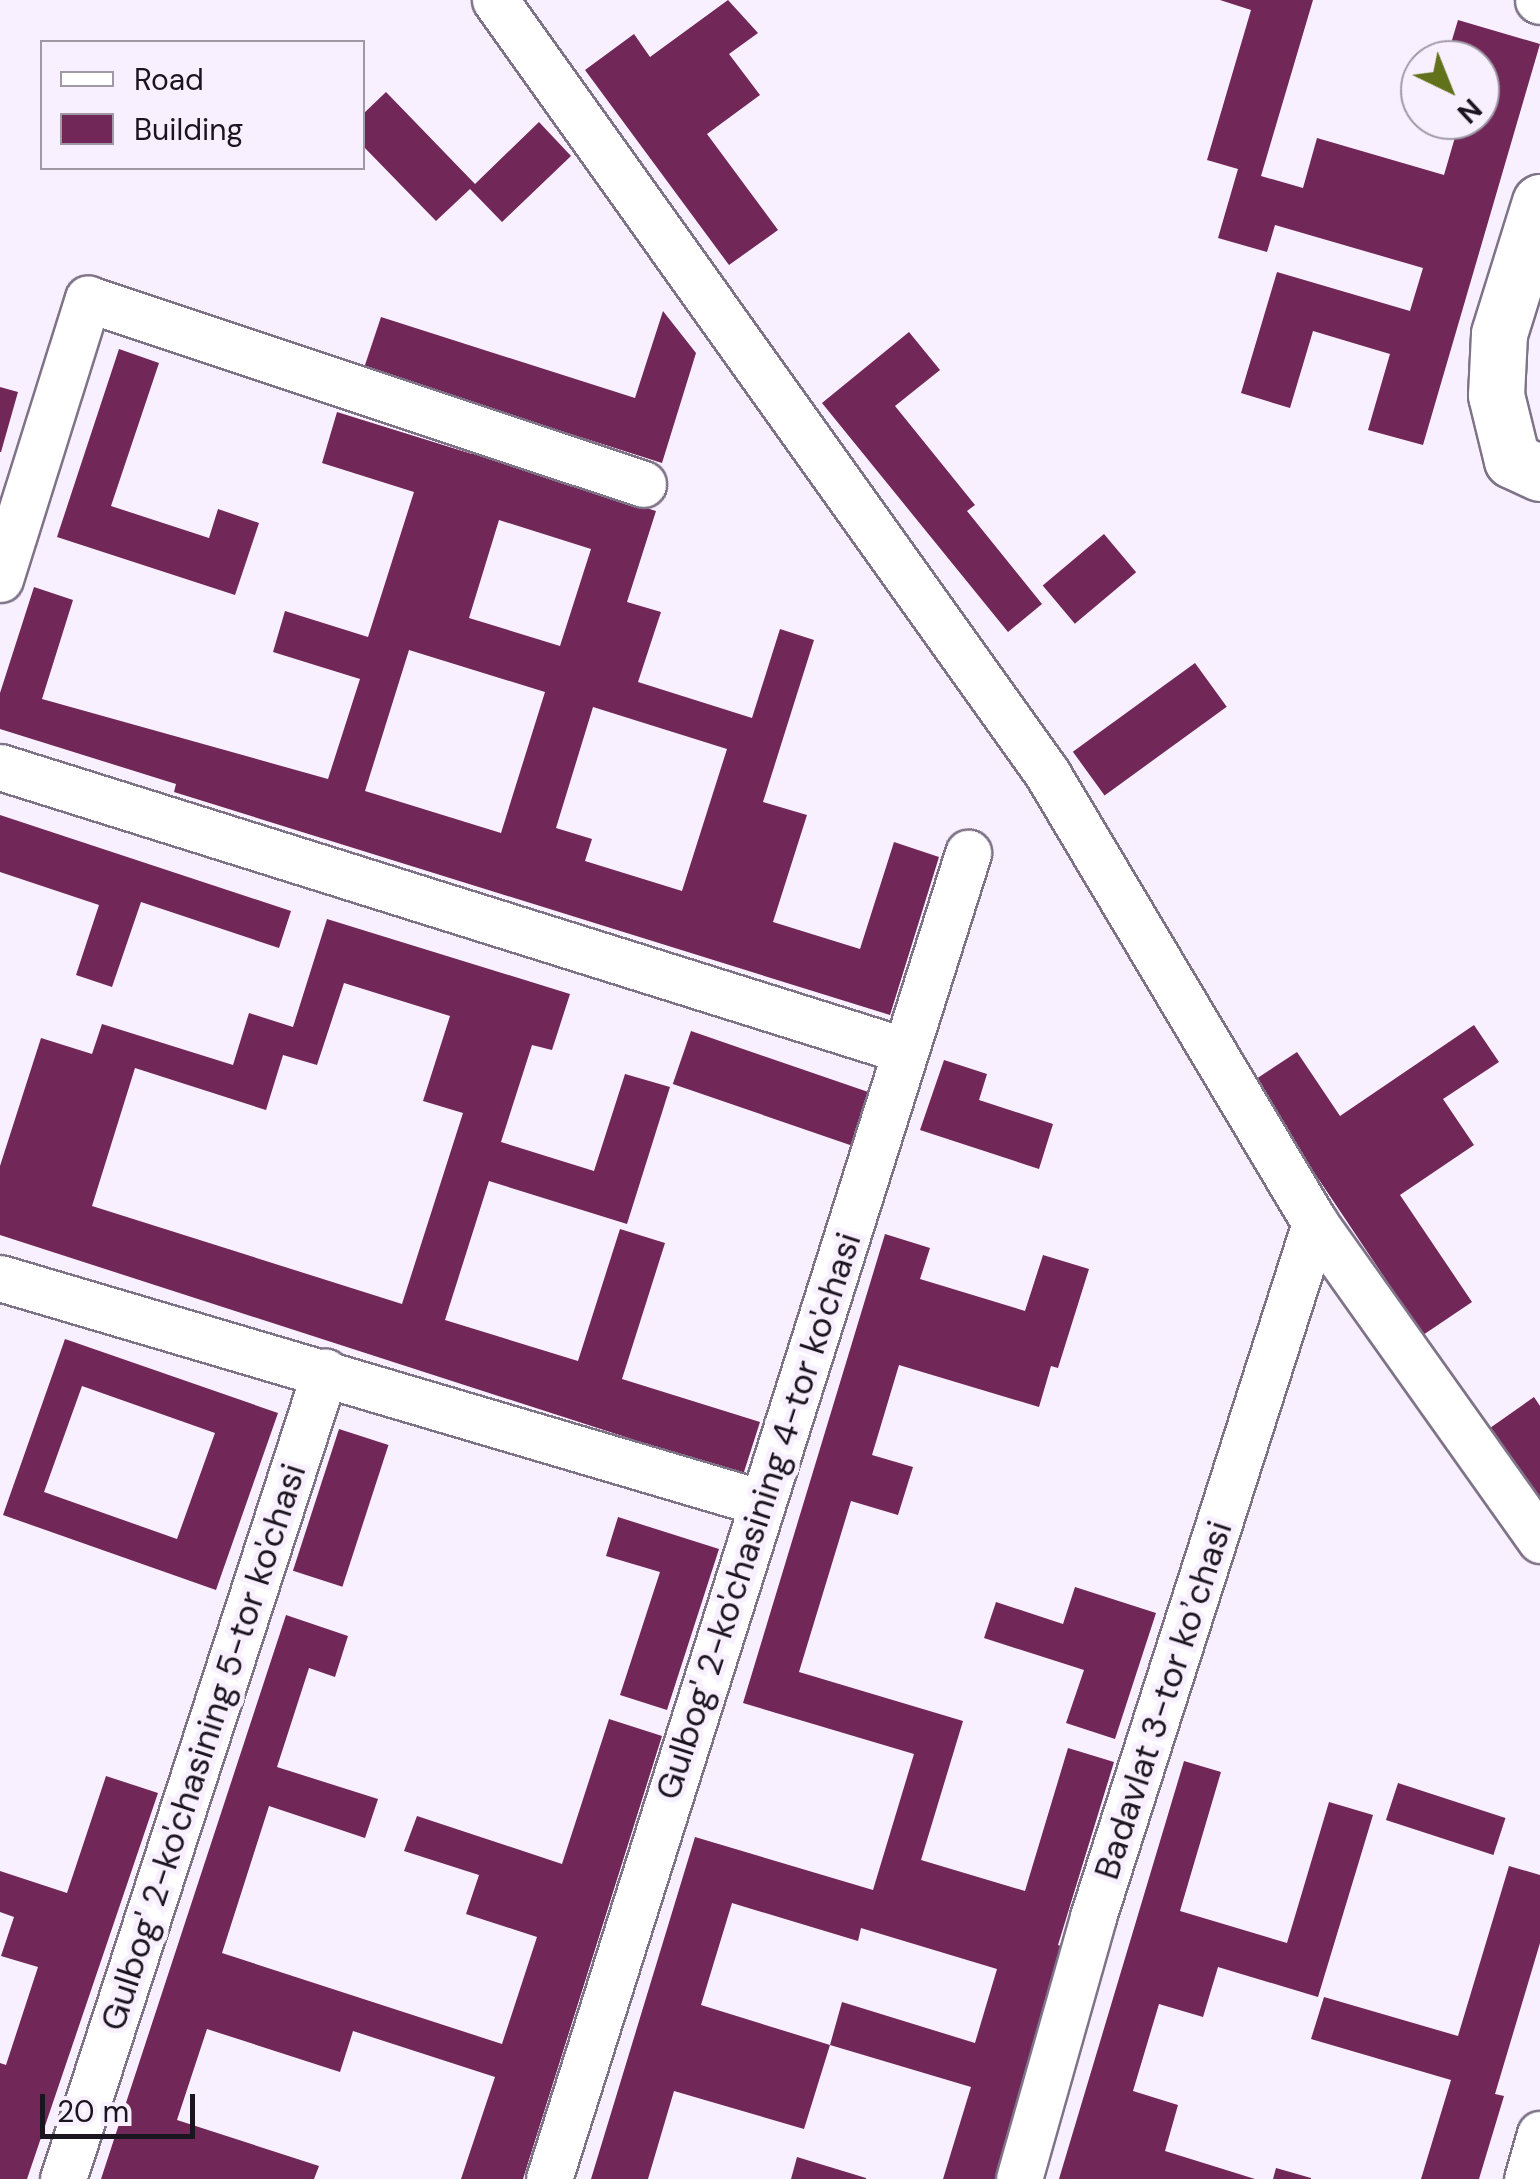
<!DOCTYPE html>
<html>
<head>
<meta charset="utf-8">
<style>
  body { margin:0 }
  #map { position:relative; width:1540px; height:2179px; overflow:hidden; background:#f8f0ff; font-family:"DM Sans",sans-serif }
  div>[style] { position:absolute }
  .building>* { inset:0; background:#712758; transform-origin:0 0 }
  .roads { filter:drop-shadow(2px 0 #7f7388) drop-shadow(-2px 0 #7f7388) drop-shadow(0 2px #7f7388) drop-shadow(0 -2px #7f7388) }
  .minor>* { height:45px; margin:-22.5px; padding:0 22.5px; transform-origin:22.5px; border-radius:22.5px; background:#fff }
  .tertiary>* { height:55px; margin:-27.5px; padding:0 27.5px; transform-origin:27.5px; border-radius:27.5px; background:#fff }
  span { translate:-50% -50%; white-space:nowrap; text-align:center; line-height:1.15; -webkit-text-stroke:10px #f8f0ff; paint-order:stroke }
  .street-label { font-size:35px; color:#1a151e }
  .legend { position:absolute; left:40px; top:40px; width:325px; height:130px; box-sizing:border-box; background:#f8f0ff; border:2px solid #9f98a5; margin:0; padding:12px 18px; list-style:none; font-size:30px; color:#1a151e }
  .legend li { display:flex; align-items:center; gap:20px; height:50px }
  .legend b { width:50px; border:2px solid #9f98a5 }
  .north { position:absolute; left:1400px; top:40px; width:100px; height:100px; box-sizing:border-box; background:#f8f0ff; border:2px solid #9f98a5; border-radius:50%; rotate:137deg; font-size:28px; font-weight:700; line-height:40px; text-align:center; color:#1a151e }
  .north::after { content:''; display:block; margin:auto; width:35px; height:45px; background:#62711c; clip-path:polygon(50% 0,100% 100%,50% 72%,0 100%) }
  .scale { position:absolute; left:40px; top:2094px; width:155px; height:45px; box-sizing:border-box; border:5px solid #1a151e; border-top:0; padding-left:12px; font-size:30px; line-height:35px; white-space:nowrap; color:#1a151e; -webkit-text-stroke:8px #f8f0ff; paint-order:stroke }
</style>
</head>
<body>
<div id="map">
  <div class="building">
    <div style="clip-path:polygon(728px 0,758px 33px,729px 54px,760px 95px,707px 134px,778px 230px,729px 265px,585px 70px,634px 34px,650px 57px)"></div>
    <div style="clip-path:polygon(1220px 0,1313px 0,1261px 176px,1303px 188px,1317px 138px,1444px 175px,1460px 120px,1480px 120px,1480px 60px,1446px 60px,1458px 20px,1540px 44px,1423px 445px,1368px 430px,1390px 354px,1313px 331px,1290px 408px,1241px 393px,1277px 272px,1410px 311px,1423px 268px,1275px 225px,1267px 252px,1218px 238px,1238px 169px,1207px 160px,1251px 10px)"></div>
    <div style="clip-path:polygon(386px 92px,475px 184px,539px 122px,571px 156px,502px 222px,470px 189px,436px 221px,362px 145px,362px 115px)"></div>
    <div style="clip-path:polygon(663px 311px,696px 353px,662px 463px,364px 368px,381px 317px,635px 398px)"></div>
    <div style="clip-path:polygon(909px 332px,940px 370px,895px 406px,975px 505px,967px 511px,1042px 604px,1008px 632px,822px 403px)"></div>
    <div style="clip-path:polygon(119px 349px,159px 363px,111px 506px,209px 538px,218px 509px,259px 523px,235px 595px,57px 537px)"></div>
    <div style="clip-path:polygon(0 387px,18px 392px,1px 452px,0 452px)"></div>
    <div style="clip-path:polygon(evenodd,337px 412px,472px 454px,475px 440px,513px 452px,508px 465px,656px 511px,627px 602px,661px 612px,638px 682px,752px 718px,780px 629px,814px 640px,763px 802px,807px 815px,773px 922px,860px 949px,894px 842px,939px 857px,890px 1015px,174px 792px,176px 784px,0 729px,0 693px,34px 587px,73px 600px,42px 699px,328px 779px,360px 679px,273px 652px,285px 611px,368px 637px,414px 492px,322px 463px,337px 412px,499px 520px,591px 549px,560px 646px,469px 618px,499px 520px,337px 412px,409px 650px,545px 692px,501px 833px,365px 791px,409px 650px,337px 412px,593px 707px,727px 749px,682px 891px,585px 861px,592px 839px,556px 828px,593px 707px)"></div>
    <div style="left:1104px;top:534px;width:50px;height:80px;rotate:50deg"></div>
    <div style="left:1195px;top:663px;width:54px;height:151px;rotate:54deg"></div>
    <div style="clip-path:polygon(0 815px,291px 911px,279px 948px,141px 902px,112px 987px,76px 975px,99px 905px,0 872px)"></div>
    <div style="clip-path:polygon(evenodd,327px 919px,570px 994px,552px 1050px,532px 1045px,501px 1142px,594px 1171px,625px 1074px,670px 1087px,627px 1224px,489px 1181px,445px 1320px,578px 1361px,620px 1229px,665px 1243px,622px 1379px,760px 1422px,743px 1475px,0 1235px,0 1166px,41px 1038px,92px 1054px,102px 1024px,233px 1065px,249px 1013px,293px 1027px,327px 919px,344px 983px,450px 1016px,423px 1101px,463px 1113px,402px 1304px,92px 1206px,135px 1068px,266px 1110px,283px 1055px,317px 1065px,344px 983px)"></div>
    <div style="clip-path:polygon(1474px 1025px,1499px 1062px,1443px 1099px,1474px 1145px,1400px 1195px,1472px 1302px,1423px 1335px,1253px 1081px,1297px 1052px,1340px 1116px)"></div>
    <div style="left:691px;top:1031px;width:189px;height:56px;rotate:19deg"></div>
    <div style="clip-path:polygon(944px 1060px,987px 1074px,979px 1100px,1053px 1124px,1039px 1169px,920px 1130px)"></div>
    <div style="clip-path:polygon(evenodd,885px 1234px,930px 1248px,920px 1279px,1025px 1311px,1043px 1255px,1089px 1269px,1058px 1368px,1051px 1366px,1039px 1407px,899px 1365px,872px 1455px,913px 1467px,898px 1515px,851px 1501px,799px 1672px,963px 1721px,921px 1860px,1025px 1891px,1068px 1748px,1114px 1762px,1058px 1945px,1070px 1949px,1001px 2179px,943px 2179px,971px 2087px,830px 2045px,804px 2129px,674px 2091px,648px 2179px,591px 2179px,695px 1837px,873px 1890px,914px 1754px,743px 1703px,885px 1234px,732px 1903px,858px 1941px,861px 1928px,997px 1969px,975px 2043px,842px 2002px,830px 2045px,701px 2005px,732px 1903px)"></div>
    <div style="clip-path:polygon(evenodd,65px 1339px,278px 1413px,216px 1590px,3px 1515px,65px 1339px,82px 1386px,215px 1433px,177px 1539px,44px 1492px,82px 1386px)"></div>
    <div style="clip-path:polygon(1534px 1397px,1540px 1406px,1540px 1499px,1490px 1428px)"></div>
    <div style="left:339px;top:1429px;width:52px;height:149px;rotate:18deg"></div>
    <div style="clip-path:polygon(618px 1517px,719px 1549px,667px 1710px,620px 1695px,660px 1572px,606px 1556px)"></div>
    <div style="clip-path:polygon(1075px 1587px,1156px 1613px,1115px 1739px,1066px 1723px,1084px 1670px,984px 1638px,996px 1602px,1063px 1624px)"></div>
    <div style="clip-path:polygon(286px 1615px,348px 1636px,335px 1677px,309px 1668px,277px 1767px,378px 1799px,365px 1838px,269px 1806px,222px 1953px,502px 2044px,537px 1937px,466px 1914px,479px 1875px,404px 1851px,417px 1816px,562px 1864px,609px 1719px,662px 1736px,523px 2179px,461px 2179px,495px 2077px,353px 2031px,340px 2072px,207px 2029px,177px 2120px,319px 2166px,314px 2179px,101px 2179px)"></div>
    <div style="clip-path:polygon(1184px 1761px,1221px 1772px,1180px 1911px,1287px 1943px,1329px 1802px,1373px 1815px,1318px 1997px,1218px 1967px,1203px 2017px,1159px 2004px,1133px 2091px,1178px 2105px,1165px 2151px,1255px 2179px,1059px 2179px)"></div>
    <div style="clip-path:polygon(106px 1776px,158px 1793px,27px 2179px,0 2179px,0 2063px,6px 2065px,38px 1967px,1px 1956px,14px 1917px,0 1912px,0 1871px,67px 1893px)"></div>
    <div style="left:1398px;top:1783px;width:113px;height:39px;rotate:18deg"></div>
    <div style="clip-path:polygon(1509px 1866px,1540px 1875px,1540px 1943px,1495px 2094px,1504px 2096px,1479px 2179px,1421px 2179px,1451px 2080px,1311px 2039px,1324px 1997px,1458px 2036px)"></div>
    <div style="clip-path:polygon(797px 2157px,866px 2178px,866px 2179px,791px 2179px)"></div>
    <div style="clip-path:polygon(1276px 2168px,1311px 2178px,1311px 2179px,1273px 2179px)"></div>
  </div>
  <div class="roads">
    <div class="minor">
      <div style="left:495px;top:0;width:950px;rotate:54.47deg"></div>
      <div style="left:1047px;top:773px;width:524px;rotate:59.22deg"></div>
      <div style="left:1315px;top:1223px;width:389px;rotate:54.6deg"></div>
      <div style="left:1538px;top:0;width:2px;rotate:27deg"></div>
      <div style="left:0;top:579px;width:294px;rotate:-72.6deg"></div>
      <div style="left:88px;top:299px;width:585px;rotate:18.43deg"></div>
      <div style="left:0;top:767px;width:949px;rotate:17.4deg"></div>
      <div style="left:0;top:1278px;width:795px;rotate:16.45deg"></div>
      <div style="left:63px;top:2179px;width:849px;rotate:-72.03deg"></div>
      <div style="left:549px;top:2179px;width:1391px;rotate:-72.46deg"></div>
      <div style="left:1019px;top:2179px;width:272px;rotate:-74.2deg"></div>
      <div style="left:1093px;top:1917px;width:729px;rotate:-72.26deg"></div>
      <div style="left:1527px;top:2179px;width:47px;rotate:-73.9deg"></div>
    </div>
    <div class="tertiary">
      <div style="left:1540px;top:202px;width:138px;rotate:107.3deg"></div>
      <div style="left:1499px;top:334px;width:61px;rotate:92.8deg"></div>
      <div style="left:1496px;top:395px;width:67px;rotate:76.2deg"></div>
      <div style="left:1512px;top:460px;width:31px;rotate:25deg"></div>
    </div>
  </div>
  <div class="street-label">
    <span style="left:758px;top:1516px;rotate:-72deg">Gulbog' 2-ko'chasining 4-tor ko'chasi</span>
    <span style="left:1163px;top:1700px;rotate:-72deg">Badavlat 3-tor koʼchasi</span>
    <span style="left:203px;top:1747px;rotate:-72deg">Gulbog' 2-ko'chasining 5-tor ko'chasi</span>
  </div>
  <ul class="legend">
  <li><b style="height:12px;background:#fff"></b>Road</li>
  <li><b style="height:28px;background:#712758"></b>Building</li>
  </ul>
  <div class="north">N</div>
  <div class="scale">20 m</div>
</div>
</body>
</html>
